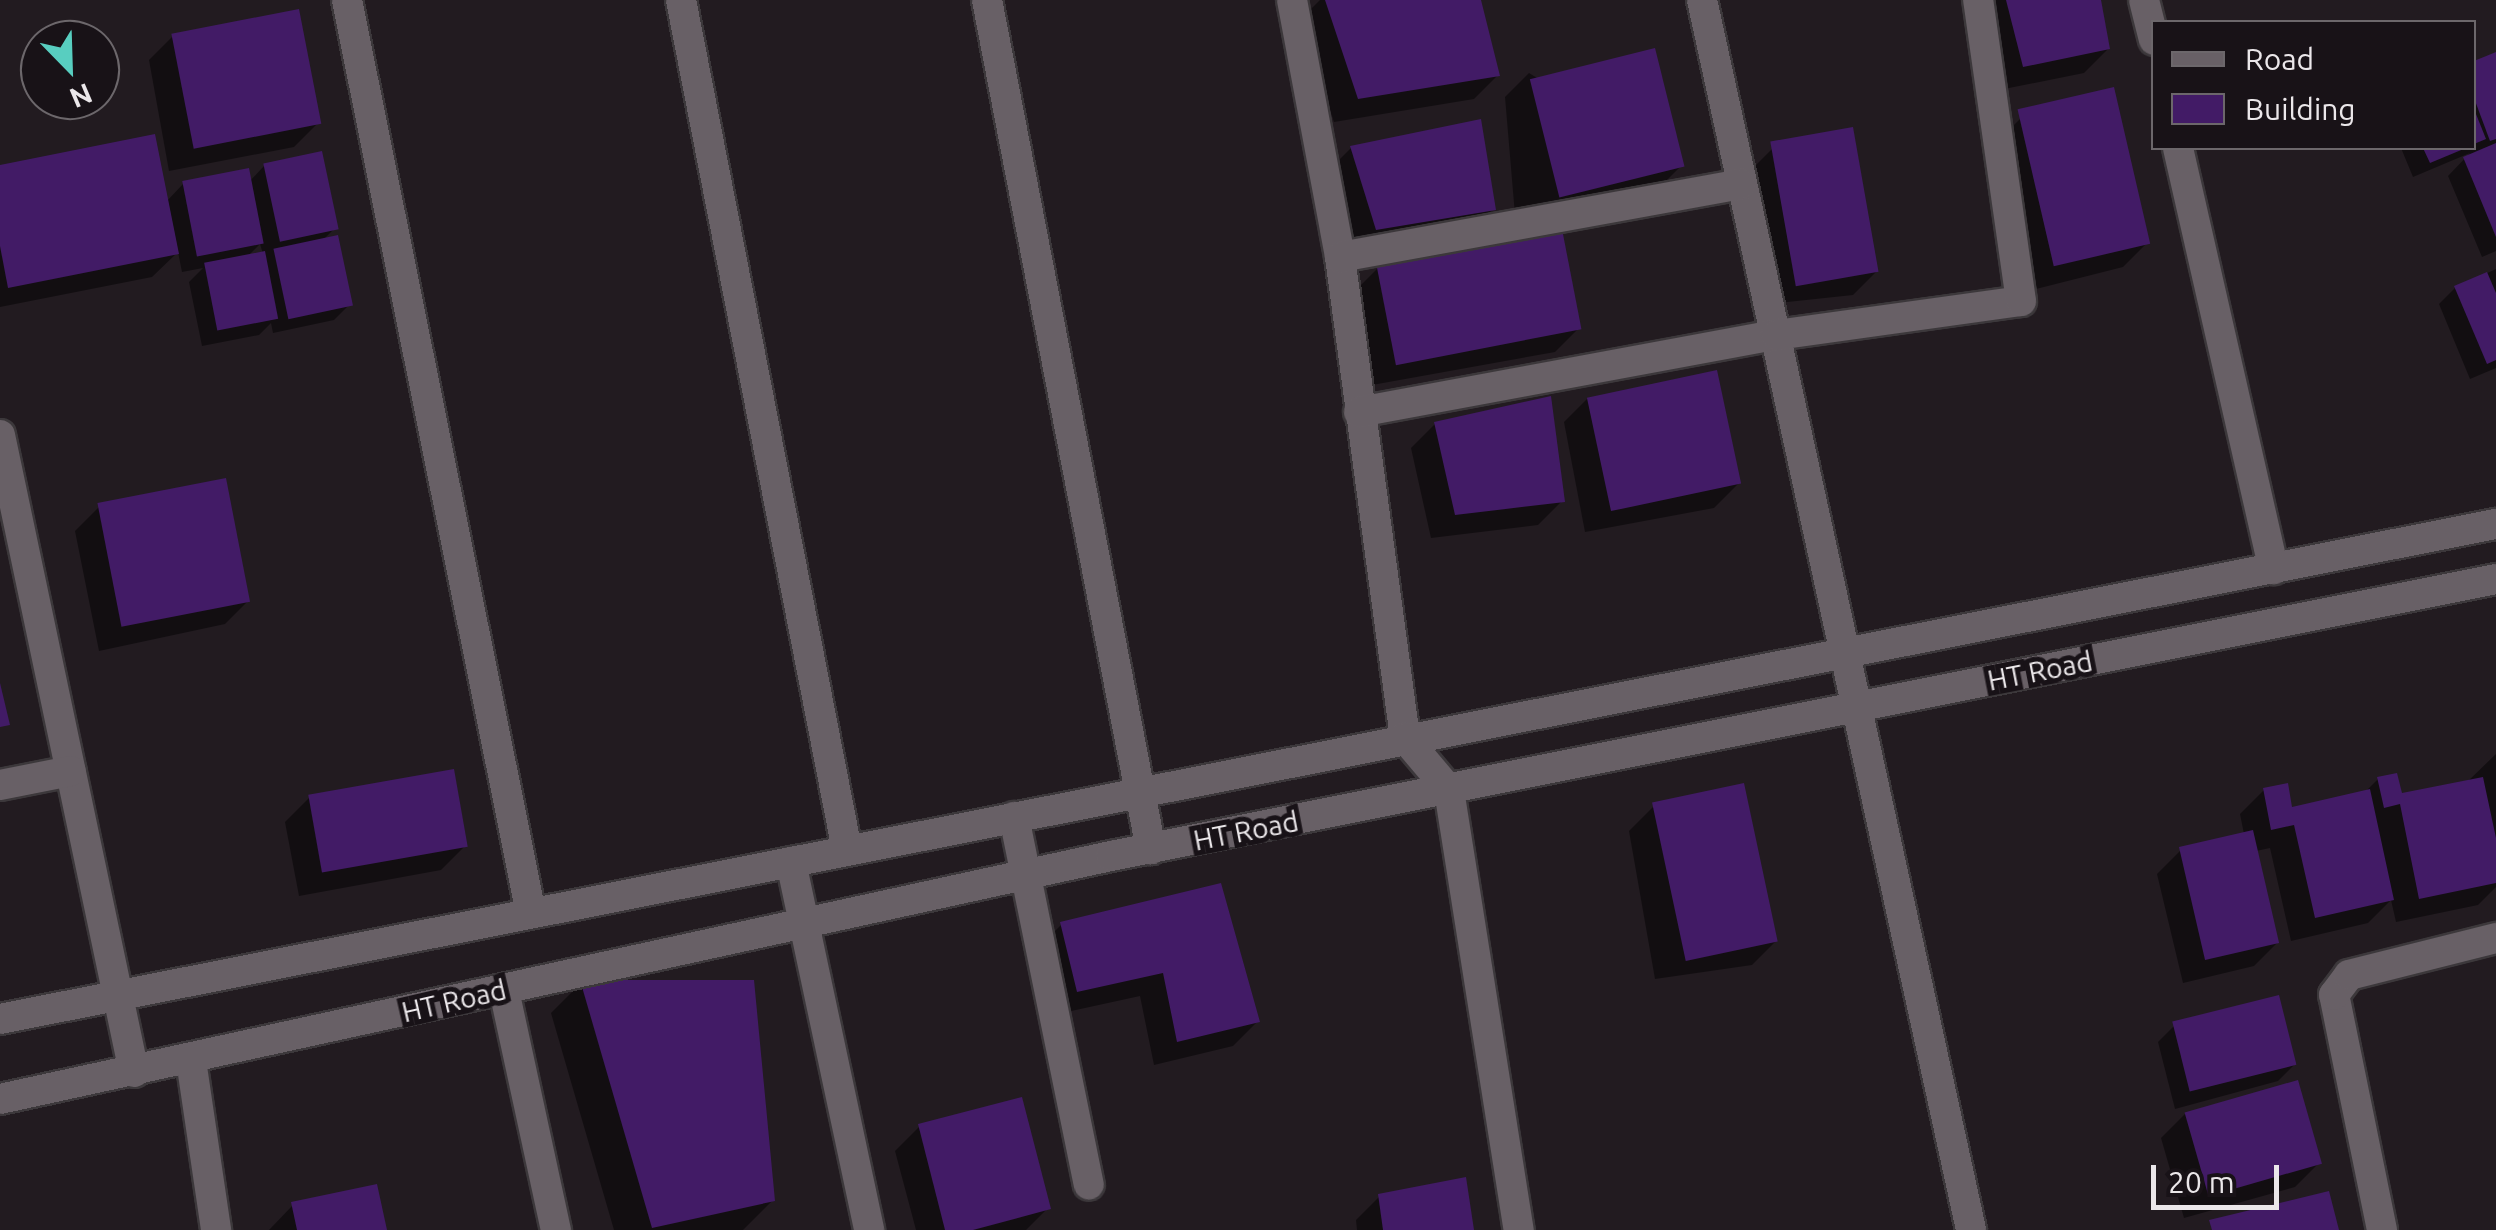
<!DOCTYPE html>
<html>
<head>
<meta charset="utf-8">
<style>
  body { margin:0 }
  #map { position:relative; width:2496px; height:1230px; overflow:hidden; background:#221b20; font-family:Ubuntu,sans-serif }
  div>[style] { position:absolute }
  .shadow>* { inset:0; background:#0007 }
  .building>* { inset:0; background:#421b66; transform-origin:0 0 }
  .roads { filter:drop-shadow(2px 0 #3c383b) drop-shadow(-2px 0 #3c383b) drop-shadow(0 2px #3c383b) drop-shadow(0 -2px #3c383b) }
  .minor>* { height:30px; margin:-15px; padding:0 15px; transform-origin:15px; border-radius:15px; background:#686066 }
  span { translate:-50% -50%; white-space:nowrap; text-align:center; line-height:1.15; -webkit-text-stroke:10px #181217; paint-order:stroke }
  .street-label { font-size:28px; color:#ebe7ea }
  .legend { position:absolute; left:2151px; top:20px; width:325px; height:130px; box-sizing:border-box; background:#181217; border:2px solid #6c676b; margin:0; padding:12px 18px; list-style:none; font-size:30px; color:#ebe7ea }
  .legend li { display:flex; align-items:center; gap:20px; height:50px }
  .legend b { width:50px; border:2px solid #6c676b }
  .north { position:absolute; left:20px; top:20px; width:100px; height:100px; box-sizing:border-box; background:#181217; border:2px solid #6c676b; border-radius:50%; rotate:157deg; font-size:28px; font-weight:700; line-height:40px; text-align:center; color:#ebe7ea }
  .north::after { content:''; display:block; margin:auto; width:35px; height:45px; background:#58cec0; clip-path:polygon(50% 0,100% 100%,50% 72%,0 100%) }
  .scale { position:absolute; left:2151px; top:1165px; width:128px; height:45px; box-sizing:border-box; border:5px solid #ebe7ea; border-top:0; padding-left:12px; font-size:30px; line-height:35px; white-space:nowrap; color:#ebe7ea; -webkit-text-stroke:8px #181217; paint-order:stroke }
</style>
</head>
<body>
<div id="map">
  <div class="shadow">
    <div style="clip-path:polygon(1320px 0,1478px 0,1498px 75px,1474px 99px,1334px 122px,1300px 20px)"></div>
    <div style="clip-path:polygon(1976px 0,2099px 0,2108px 49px,2084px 73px,1999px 90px)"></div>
    <div style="clip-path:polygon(173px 36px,318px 123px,294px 147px,169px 171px,149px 60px)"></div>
    <div style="clip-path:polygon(2496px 54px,2496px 251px,2482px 257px,2448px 176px,2470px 153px,2413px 177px,2401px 148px,2474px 148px,2474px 63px)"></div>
    <div style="clip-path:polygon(1529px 73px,1681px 166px,1657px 190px,1515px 215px,1505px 97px)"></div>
    <div style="clip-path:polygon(2021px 118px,2147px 243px,2123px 267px,2036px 289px,1997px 142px)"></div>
    <div style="clip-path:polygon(1351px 148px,1493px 209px,1469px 233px,1352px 252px,1327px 172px)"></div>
    <div style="clip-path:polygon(1772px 149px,1877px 271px,1853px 295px,1769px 304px,1748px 173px)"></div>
    <div style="clip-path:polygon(evenodd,264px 166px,335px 228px,322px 241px,350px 304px,334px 320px,273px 333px,271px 323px,259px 335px,202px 346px,189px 282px,203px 268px,182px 272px,178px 252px,152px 277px,0 307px,0 168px,166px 202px,183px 184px,249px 182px,264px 166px,260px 244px,263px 254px,247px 257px,260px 244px)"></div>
    <div style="clip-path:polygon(1378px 268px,1579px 328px,1555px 352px,1372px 385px,1354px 292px)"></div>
    <div style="clip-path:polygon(2496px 269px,2496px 368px,2470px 379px,2439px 304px,2455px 288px)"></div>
    <div style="clip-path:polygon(1588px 398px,1738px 484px,1714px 508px,1585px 532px,1564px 422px)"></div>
    <div style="clip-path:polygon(1435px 424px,1562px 501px,1538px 525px,1431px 538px,1411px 448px)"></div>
    <div style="clip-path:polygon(99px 507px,249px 600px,225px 624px,99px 651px,75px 531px)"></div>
    <div style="clip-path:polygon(2496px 754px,2496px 887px,2478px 905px,2396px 922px,2391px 900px,2368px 923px,2291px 941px,2270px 848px,2256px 851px,2278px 942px,2254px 966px,2183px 983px,2157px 874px,2181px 850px,2244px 834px,2240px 814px,2264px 790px,2290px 810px,2364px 793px,2378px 779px,2400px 796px,2466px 783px)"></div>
    <div style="clip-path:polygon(309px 798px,465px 846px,441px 870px,299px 896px,285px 822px)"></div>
    <div style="clip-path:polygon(1653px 807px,1776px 941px,1752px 965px,1655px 979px,1629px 831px)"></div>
    <div style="clip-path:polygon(1219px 886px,1257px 1022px,1233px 1046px,1154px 1065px,1140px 996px,1053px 1015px,1038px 948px,1062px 924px)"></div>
    <div style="clip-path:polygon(581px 983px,773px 1200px,743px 1230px,614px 1230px,551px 1013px)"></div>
    <div style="clip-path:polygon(2174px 1026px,2295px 1064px,2278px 1081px,2175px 1109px,2158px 1042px)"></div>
    <div style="clip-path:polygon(2185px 1114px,2319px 1163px,2295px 1187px,2184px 1218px,2161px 1138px)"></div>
    <div style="clip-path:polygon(919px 1127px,1048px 1208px,1026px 1230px,916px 1230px,895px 1151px)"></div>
    <div style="clip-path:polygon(1380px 1196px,1472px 1230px,1357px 1230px,1356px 1220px)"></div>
    <div style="clip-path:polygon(293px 1205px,385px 1230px,269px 1230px)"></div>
  </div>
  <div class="building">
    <div style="clip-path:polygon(1325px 0,1481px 0,1500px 76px,1358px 99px)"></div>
    <div style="clip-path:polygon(2006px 0,2101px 0,2110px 49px,2023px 67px)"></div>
    <div style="left:299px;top:9px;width:117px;height:130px;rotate:79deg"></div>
    <div style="left:1655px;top:48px;width:122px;height:129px;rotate:76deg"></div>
    <div style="clip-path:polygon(2496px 52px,2496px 139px,2490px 141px,2474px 98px,2474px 61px)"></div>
    <div style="left:2114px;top:87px;width:161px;height:99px;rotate:77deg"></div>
    <div style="clip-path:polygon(2474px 109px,2486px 139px,2474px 144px)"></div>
    <div style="clip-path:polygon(1481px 119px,1496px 210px,1376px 230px,1350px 146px)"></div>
    <div style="left:1853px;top:127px;width:147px;height:84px;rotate:80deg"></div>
    <div style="clip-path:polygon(155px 134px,179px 254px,8px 288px,0 246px,0 165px)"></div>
    <div style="clip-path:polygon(2496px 143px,2496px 237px,2463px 157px)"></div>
    <div style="clip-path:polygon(2423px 148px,2466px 148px,2430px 163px)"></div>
    <div style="left:322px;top:151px;width:80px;height:60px;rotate:78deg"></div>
    <div style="left:249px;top:168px;width:77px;height:68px;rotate:79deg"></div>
    <div style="left:1562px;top:229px;width:102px;height:189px;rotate:79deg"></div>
    <div style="left:338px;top:235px;width:72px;height:66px;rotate:78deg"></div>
    <div style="left:265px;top:251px;width:69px;height:62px;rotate:79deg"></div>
    <div style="clip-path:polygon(2487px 272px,2496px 293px,2496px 360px,2487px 364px,2454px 286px)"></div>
    <div style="left:1717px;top:370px;width:116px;height:133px;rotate:78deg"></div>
    <div style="clip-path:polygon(1551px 396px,1565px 502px,1455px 515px,1434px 422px)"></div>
    <div style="left:226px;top:478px;width:126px;height:131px;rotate:79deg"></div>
    <div style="clip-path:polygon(0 683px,10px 725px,0 727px)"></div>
    <div style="left:454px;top:769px;width:79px;height:148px;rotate:80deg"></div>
    <div style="clip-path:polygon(2397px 773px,2402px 793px,2483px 777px,2496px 838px,2496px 883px,2419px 899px,2400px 804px,2384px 808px,2377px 777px)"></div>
    <div style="left:1744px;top:783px;width:162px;height:94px;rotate:78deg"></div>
    <div style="clip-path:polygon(2288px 783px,2292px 807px,2370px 789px,2394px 900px,2315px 918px,2294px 825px,2271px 830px,2263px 788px)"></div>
    <div style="left:2253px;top:830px;width:116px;height:76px;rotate:77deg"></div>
    <div style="clip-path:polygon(1221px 883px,1260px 1022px,1177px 1042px,1163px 973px,1077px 992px,1060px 922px)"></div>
    <div style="clip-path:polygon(580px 980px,754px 980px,775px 1201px,652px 1228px)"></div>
    <div style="left:2279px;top:995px;width:72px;height:110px;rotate:76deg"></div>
    <div style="left:2298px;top:1080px;width:87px;height:118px;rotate:74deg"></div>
    <div style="clip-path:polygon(1022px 1097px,1051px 1209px,973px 1230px,945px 1230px,918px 1124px)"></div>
    <div style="clip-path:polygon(1466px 1177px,1474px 1230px,1383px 1230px,1378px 1194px)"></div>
    <div style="clip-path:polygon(377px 1184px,387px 1230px,297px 1230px,291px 1202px)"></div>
    <div style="clip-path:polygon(2329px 1191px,2339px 1230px,2212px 1230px,2209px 1220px)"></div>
  </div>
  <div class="roads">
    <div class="minor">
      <div style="left:347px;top:0;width:931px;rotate:78.61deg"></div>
      <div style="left:681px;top:0;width:866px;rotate:78.95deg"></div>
      <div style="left:987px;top:0;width:865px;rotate:79.07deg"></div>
      <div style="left:1292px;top:0;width:261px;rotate:79.4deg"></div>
      <div style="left:1340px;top:257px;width:485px;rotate:82.3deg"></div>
      <div style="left:1405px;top:738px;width:68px;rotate:49.8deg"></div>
      <div style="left:1449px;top:790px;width:446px;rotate:81deg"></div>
      <div style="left:1702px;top:0;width:1259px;rotate:77.66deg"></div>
      <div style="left:2144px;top:0;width:41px;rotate:76deg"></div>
      <div style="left:2178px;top:148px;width:432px;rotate:77.2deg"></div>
      <div style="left:1340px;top:257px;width:407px;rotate:-10.3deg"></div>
      <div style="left:1359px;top:412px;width:424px;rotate:-10.5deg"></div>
      <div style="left:1776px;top:335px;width:247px;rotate:-7.9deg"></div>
      <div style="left:2021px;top:301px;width:304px;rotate:-98.1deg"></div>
      <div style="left:0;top:435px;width:651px;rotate:78.12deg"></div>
      <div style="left:0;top:785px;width:72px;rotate:-11.2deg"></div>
      <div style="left:1014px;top:817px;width:375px;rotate:78.5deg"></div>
      <div style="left:791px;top:862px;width:376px;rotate:78deg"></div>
      <div style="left:504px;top:990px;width:246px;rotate:77.8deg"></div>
      <div style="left:0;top:1019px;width:2545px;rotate:-11.22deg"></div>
      <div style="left:191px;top:1060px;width:172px;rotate:81.6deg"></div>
      <div style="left:0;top:1099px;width:1137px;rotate:-12.34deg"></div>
      <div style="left:1111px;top:856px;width:1412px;rotate:-11.31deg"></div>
      <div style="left:2382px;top:1230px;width:240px;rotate:-101.5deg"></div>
      <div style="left:2334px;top:995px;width:25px;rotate:-53deg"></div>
      <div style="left:2349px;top:975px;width:152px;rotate:-14.1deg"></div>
    </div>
  </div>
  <div class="street-label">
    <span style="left:2040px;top:671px;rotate:-11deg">HT Road</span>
    <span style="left:1246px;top:831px;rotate:-11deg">HT Road</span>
    <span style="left:454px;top:1001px;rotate:-13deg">HT Road</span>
  </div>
  <ul class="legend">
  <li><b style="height:12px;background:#686066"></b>Road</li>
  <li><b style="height:28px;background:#421b66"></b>Building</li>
  </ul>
  <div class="north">N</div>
  <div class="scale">20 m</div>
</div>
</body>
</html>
